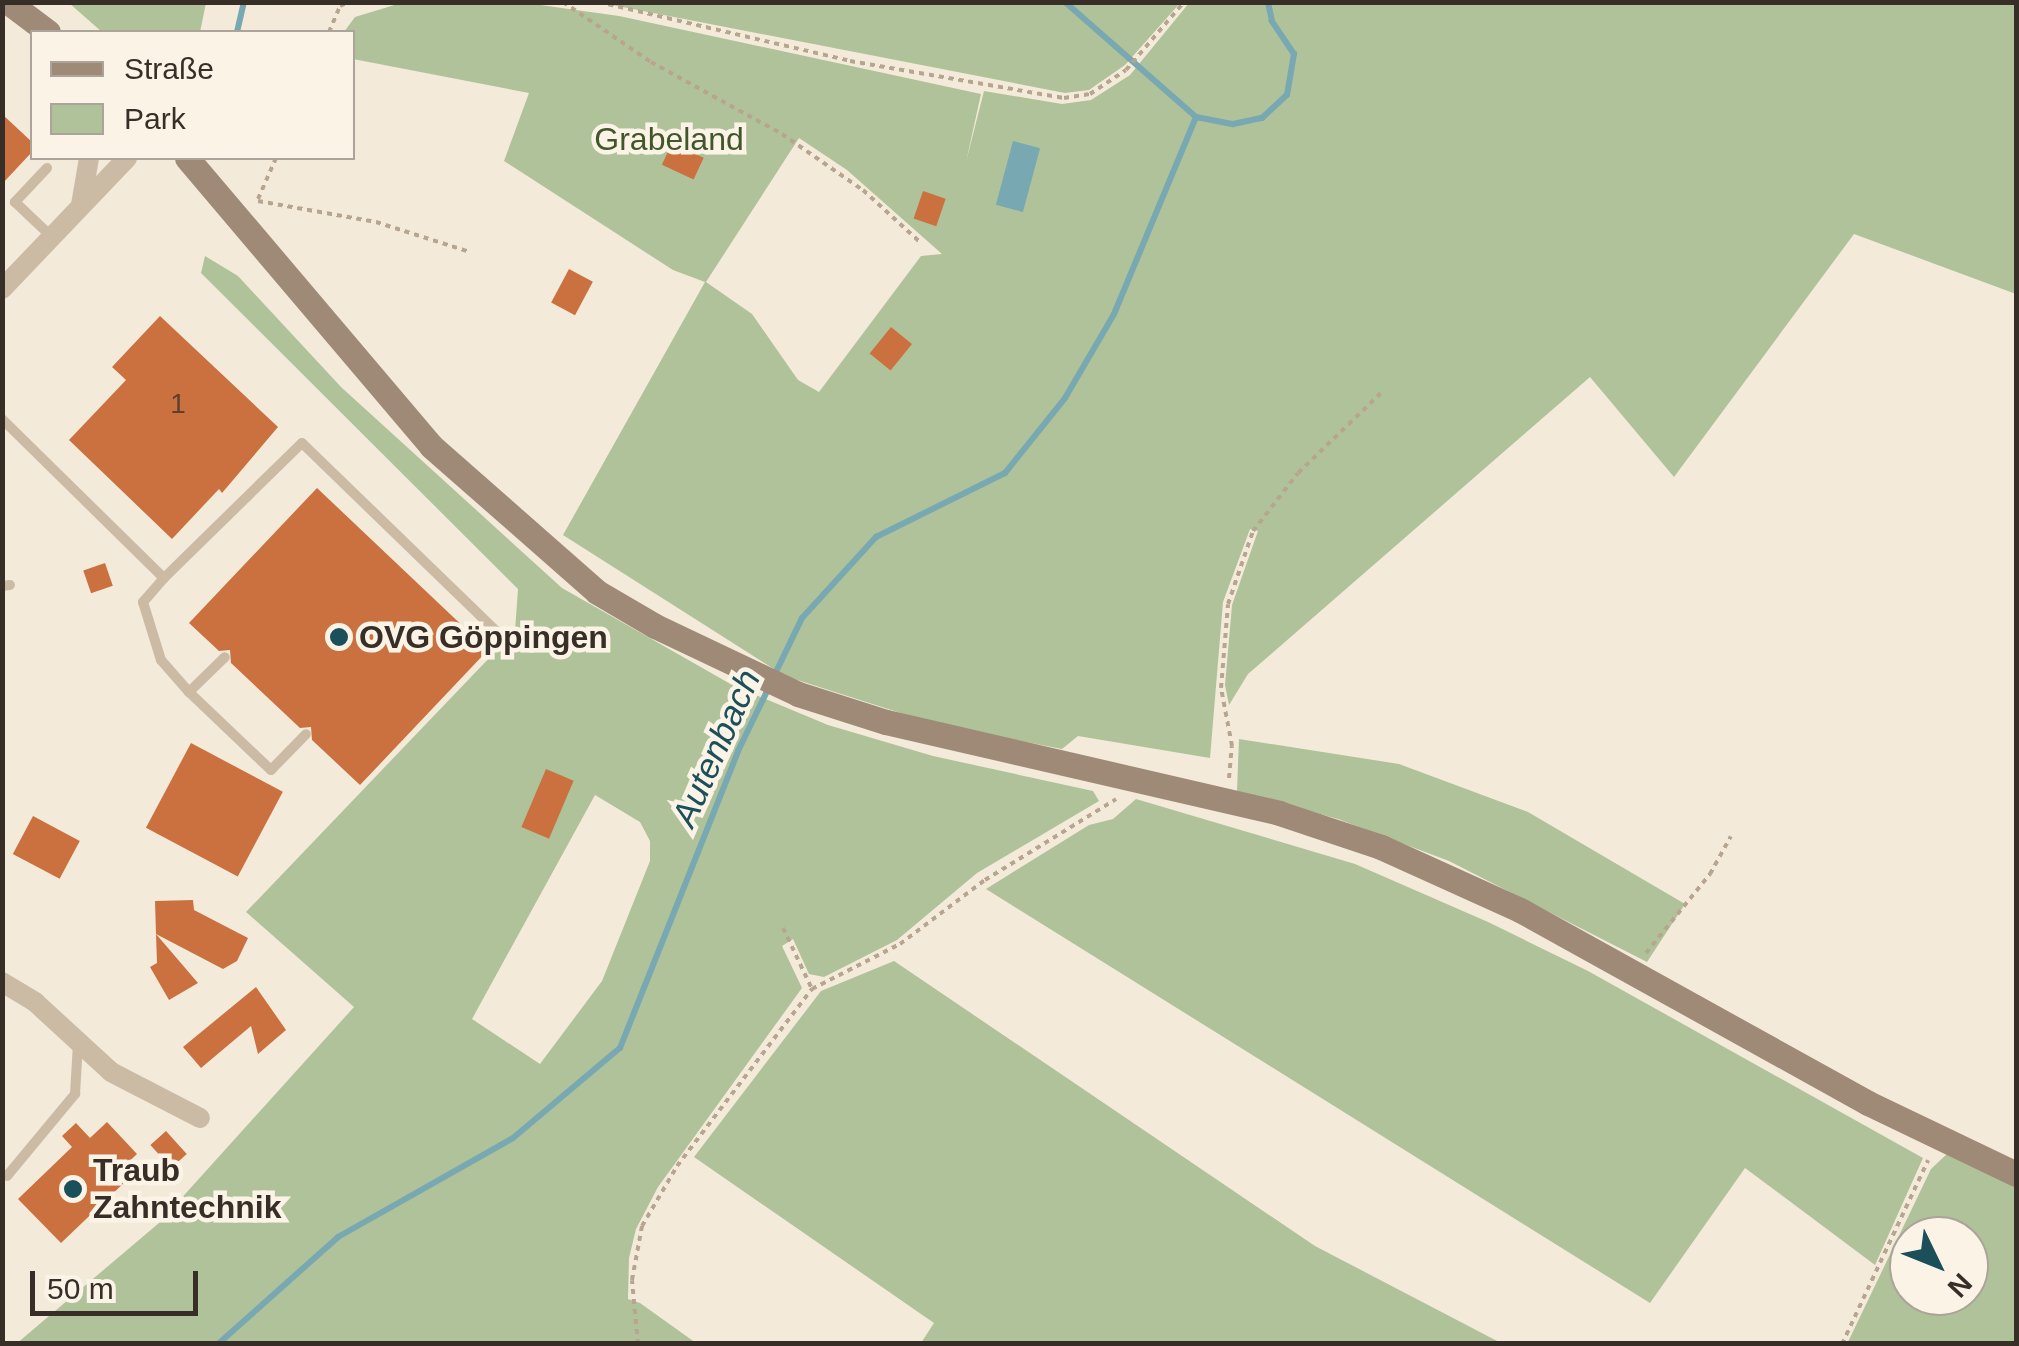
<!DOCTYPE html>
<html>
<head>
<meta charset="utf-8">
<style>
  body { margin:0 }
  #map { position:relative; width:2019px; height:1346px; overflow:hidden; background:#f3eada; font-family:Helvetica,sans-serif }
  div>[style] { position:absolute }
  .green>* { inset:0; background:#b0c299 }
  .water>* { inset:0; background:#78a8b1; transform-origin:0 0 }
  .stream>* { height:6px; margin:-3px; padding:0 3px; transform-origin:3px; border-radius:3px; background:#78a8b1 }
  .building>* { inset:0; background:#cb7140; transform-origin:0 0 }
  .path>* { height:4px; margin-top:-2px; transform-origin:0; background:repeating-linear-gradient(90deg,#b7a590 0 5px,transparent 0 10px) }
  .lane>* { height:10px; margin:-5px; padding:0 5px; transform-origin:5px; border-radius:5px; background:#cbbba5 }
  .street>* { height:20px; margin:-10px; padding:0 10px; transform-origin:10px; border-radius:10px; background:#cbbba5 }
  .secondary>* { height:25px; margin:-12.5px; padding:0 12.5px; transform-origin:12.5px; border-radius:12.5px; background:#9f8a77 }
  .dots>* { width:28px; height:28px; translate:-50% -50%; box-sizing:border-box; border:5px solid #faf3e6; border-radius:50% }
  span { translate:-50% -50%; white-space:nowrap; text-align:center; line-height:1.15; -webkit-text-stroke:9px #faf3e6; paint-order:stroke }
  .number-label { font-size:28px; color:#5c3f2d }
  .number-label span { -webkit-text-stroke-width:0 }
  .park-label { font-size:32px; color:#41562a }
  .poi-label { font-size:32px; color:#372e27; font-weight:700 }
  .left { translate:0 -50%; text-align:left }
  .water-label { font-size:35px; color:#1b4f5a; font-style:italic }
  .frame { position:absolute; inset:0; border:5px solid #372e27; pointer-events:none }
  .legend { position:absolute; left:30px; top:30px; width:325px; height:130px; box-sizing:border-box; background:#faf3e6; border:2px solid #aca49a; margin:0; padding:12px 18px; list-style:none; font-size:30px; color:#372e27 }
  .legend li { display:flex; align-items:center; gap:20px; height:50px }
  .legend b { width:50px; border:2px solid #aca49a }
  .north { position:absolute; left:1889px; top:1216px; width:100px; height:100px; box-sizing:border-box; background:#faf3e6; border:2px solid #aca49a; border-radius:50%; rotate:133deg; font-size:28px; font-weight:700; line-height:40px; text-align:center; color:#372e27 }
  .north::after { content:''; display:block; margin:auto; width:35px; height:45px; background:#1b4f5a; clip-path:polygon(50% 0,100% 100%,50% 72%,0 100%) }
  .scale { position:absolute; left:30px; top:1271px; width:168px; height:45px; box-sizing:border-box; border:5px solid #372e27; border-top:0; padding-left:12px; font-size:30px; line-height:35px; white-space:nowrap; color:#372e27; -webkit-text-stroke:8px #faf3e6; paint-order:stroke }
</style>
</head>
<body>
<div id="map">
  <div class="green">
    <div style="clip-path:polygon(69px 3px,206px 3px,200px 32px,102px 32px)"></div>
    <div style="clip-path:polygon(evenodd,401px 3px,526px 3px,619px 16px,981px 94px,966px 162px,984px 91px,1062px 104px,1091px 100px,1130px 75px,1189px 3px,2016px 3px,2016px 294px,1854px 234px,1674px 477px,1590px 377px,1248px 674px,1229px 705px,1225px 685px,1232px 605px,1258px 531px,1250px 529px,1223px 602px,1210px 758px,1078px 736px,1062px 749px,938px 725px,785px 676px,563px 535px,705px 282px,673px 270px,504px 161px,529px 93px,353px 59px,352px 32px,344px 32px,355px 17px,401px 3px,799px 138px,847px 170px,942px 254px,921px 256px,819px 392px,798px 380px,752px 314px,706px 282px,799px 138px)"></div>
    <div style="clip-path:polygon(602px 3px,1180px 3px,1125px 65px,1089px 90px,1065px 93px)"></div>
    <div style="clip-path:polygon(evenodd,205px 256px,238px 276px,341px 387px,562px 588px,734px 686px,828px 725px,933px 756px,1093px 791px,1099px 801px,977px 873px,897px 940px,824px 977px,809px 974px,793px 939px,782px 946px,802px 988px,658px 1187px,636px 1229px,629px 1258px,628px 1299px,640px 1303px,696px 1343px,16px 1344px,159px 1223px,354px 1007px,246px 912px,515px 631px,518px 589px,201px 273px,205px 256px,595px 795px,640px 822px,650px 841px,650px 861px,602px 981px,540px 1064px,472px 1019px,595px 795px)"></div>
    <div style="clip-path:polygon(1239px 739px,1399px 764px,1528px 812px,1685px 904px,1647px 962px,1449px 861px,1338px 819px,1237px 791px)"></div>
    <div style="clip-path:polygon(1136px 799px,1355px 864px,1488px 922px,1588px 971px,1923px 1158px,1875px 1265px,1745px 1168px,1650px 1303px,986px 889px,1089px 825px,1113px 819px)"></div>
    <div style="clip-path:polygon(894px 961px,1315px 1246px,1501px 1343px,921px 1343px,934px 1323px,694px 1157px,821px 991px)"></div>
    <div style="clip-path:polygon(evenodd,1948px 1153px,2016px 1185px,2016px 1343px,1847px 1344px,1931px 1169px,1948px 1153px,1909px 1236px,1969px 1236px,1969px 1296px,1909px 1296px,1909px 1236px)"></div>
  </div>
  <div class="water">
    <div style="left:1013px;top:141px;width:28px;height:66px;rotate:15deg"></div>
  </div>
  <div class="stream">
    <div style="left:1065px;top:2px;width:174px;rotate:41.3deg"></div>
    <div style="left:1196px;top:117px;width:38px;rotate:11deg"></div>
    <div style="left:1233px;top:124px;width:30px;rotate:-12deg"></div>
    <div style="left:1262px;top:118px;width:34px;rotate:-43deg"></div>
    <div style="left:1287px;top:95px;width:42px;rotate:-80.3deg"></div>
    <div style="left:1294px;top:54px;width:40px;rotate:-124deg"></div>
    <div style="left:1272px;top:21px;width:19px;rotate:-102deg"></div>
    <div style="left:237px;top:32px;width:31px;rotate:-77deg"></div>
    <div style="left:775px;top:674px;width:62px;rotate:-64.3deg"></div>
    <div style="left:802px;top:618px;width:110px;rotate:-47.6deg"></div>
    <div style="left:876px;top:537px;width:144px;rotate:-26.4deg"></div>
    <div style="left:1005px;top:473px;width:96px;rotate:-51.3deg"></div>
    <div style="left:1065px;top:398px;width:97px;rotate:-59.7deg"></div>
    <div style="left:1114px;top:314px;width:213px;rotate:-67.4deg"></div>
    <div style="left:218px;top:1344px;width:161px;rotate:-41.7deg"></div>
    <div style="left:338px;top:1237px;width:201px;rotate:-29.5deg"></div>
    <div style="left:513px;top:1138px;width:140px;rotate:-40.1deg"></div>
    <div style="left:620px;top:1048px;width:320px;rotate:-68.3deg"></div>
    <div style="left:738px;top:751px;width:73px;rotate:-64.1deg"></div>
  </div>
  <div class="building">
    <div style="clip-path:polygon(2px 114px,32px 142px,32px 152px,2px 184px)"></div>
    <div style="left:672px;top:143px;width:35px;height:24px;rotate:25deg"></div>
    <div style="left:923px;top:191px;width:24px;height:29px;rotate:19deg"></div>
    <div style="left:569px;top:269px;width:27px;height:38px;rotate:28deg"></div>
    <div style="clip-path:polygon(160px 316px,278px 427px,222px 493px,219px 489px,172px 539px,69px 440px,126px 380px,112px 367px)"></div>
    <div style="left:891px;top:327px;width:27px;height:34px;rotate:39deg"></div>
    <div style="clip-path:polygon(317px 488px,488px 650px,360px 785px,312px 740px,311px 727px,300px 728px,231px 663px,230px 650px,219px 651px,189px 623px)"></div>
    <div style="left:105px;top:563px;width:24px;height:23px;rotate:71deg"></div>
    <div style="left:191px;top:743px;width:104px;height:96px;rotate:28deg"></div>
    <div style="left:546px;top:769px;width:30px;height:63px;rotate:23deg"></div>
    <div style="left:33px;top:816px;width:53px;height:43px;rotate:28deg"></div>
    <div style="clip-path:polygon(193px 900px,194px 910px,248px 938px,237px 961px,223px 969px,156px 934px,155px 901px)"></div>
    <div style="clip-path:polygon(156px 934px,198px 983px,169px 1000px,150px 967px,157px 963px)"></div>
    <div style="clip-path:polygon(256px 987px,286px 1030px,258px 1054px,251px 1026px,201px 1068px,183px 1047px)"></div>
    <div style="clip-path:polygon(107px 1122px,137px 1154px,120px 1170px,128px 1179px,61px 1243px,18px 1199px,72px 1147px,62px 1136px,76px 1123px,90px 1138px)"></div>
    <div style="left:166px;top:1131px;width:31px;height:21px;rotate:48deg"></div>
  </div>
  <div class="path">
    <div style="left:563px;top:2px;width:107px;rotate:34.3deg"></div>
    <div style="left:651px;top:62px;width:149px;rotate:28.8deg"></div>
    <div style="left:782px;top:134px;width:98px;rotate:34.7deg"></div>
    <div style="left:863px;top:190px;width:77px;rotate:42.4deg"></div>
    <div style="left:599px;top:2px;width:258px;rotate:13.2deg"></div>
    <div style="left:850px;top:61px;width:217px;rotate:9.8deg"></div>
    <div style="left:1064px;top:98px;width:26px;rotate:-9deg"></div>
    <div style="left:1090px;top:94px;width:43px;rotate:-33.7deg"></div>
    <div style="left:1126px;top:70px;width:89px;rotate:-49.5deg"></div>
    <div style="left:329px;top:32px;width:28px;rotate:-67deg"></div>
    <div style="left:340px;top:6px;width:10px;rotate:-24deg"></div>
    <div style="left:258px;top:199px;width:45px;rotate:-66.3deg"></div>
    <div style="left:258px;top:201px;width:120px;rotate:10.1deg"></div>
    <div style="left:376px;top:222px;width:99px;rotate:17.7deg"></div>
    <div style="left:1229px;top:778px;width:32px;rotate:-85deg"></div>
    <div style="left:1232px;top:746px;width:59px;rotate:-100.7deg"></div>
    <div style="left:1221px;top:688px;width:84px;rotate:-85.2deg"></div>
    <div style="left:1228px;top:604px;width:77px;rotate:-71.1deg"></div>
    <div style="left:1253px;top:531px;width:73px;rotate:-52.2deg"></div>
    <div style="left:1298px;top:473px;width:117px;rotate:-44deg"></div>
    <div style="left:783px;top:928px;width:68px;rotate:64.6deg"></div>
    <div style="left:1646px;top:953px;width:102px;rotate:-51deg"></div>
    <div style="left:1710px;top:874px;width:43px;rotate:-61.1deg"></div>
    <div style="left:638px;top:1344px;width:64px;rotate:-95.4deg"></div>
    <div style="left:632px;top:1280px;width:55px;rotate:-79.5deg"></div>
    <div style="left:642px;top:1226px;width:69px;rotate:-59.7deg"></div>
    <div style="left:677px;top:1166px;width:223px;rotate:-52.7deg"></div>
    <div style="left:812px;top:989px;width:99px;rotate:-27.1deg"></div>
    <div style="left:900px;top:944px;width:106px;rotate:-37deg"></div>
    <div style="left:985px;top:880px;width:154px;rotate:-31.7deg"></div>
    <div style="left:1842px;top:1344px;width:203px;rotate:-64.9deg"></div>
  </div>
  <div class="lane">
    <div style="left:47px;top:168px;width:47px;rotate:133.3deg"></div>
    <div style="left:15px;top:202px;width:51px;rotate:43.4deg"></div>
    <div style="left:2px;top:419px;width:227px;rotate:44.5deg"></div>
    <div style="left:164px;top:578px;width:32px;rotate:131deg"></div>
    <div style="left:143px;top:602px;width:61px;rotate:72.8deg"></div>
    <div style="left:161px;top:660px;width:43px;rotate:48.8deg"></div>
    <div style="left:189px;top:692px;width:113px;rotate:43.6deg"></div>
    <div style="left:271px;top:770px;width:50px;rotate:-45.8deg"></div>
    <div style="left:164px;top:578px;width:193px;rotate:-44.4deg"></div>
    <div style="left:302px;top:443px;width:269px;rotate:44.1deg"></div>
    <div style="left:2px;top:586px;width:8px;rotate:-7deg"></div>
    <div style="left:189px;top:692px;width:50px;rotate:-44.2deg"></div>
    <div style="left:7px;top:1176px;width:107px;rotate:-50.3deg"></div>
    <div style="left:75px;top:1094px;width:50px;rotate:-86.6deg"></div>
  </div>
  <div class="street">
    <div style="left:81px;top:205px;width:48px;rotate:-80.3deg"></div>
    <div style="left:2px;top:289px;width:181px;rotate:-46.3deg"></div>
    <div style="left:2px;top:982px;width:39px;rotate:31deg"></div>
    <div style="left:35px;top:1002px;width:103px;rotate:42.6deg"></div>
    <div style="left:111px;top:1072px;width:100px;rotate:27.3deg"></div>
  </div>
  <div class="secondary">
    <div style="left:8px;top:2px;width:50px;rotate:36.9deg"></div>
    <div style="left:187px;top:158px;width:377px;rotate:49.7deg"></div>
    <div style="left:431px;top:446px;width:221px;rotate:41.3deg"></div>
    <div style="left:597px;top:592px;width:67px;rotate:30.4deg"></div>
    <div style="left:655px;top:626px;width:158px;rotate:25.4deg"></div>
    <div style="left:798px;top:694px;width:92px;rotate:17.7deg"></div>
    <div style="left:886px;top:722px;width:403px;rotate:13deg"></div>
    <div style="left:1279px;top:813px;width:108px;rotate:18.4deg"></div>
    <div style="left:1381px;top:847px;width:153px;rotate:24.4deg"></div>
    <div style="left:1520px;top:910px;width:398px;rotate:29deg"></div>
    <div style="left:1868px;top:1103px;width:164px;rotate:25.6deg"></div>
  </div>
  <div class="dots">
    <div style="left:339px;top:637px;background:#1b4f5a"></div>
    <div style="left:73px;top:1189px;background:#1b4f5a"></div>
  </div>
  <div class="number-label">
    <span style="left:178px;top:404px">1</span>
  </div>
  <div class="park-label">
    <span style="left:669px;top:139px">Grabeland</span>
  </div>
  <div class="poi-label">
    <span class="left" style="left:359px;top:637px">OVG Göppingen</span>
    <span class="left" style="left:93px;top:1189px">Traub<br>Zahntechnik</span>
  </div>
  <div class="water-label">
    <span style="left:716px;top:748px;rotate:-66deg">Autenbach</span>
  </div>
  <div class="frame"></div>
  <ul class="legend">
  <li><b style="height:12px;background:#9f8a77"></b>Straße</li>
  <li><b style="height:28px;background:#b0c299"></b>Park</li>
  </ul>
  <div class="north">N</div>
  <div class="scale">50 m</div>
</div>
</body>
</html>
